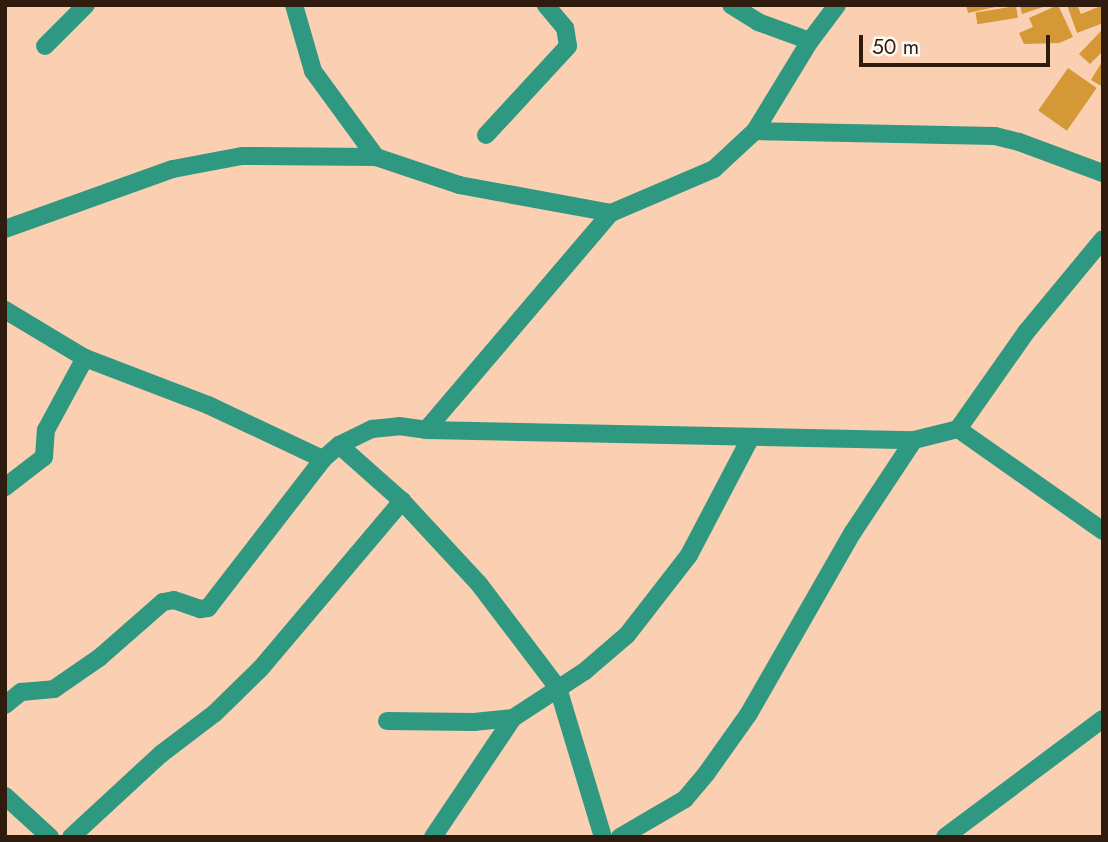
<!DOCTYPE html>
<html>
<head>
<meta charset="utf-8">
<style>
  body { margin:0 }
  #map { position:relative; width:1108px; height:842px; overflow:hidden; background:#fbcfb1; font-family:Jost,sans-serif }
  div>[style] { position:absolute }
  .building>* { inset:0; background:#d59836; transform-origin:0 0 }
  .street>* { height:18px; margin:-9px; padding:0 9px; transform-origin:9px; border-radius:9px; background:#2f9881 }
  span { translate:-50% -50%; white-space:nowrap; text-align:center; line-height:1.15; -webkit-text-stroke:7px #fef9f5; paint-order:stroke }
  .frame { position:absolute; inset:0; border:7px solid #301c0e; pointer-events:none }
  .scale { position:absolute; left:859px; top:35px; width:191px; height:32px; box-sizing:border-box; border:4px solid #301c0e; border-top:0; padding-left:9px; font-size:21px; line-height:24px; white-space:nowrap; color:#301c0e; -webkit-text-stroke:5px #fef9f5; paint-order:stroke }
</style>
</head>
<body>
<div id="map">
  <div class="building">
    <div style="clip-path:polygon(966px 5px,1000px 5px,1000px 6px,968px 13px)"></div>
    <div style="clip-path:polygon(1020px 5px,1046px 5px,1046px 6px,1022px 14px)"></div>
    <div style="clip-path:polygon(1058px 5px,1073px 37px,1059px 43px,1024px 44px,1019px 33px,1033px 27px,1029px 18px)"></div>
    <div style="clip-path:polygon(1067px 5px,1077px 5px,1081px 14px,1103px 5px,1103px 23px,1077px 33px)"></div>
    <div style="left:1016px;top:6px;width:12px;height:41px;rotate:81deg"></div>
    <div style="clip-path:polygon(1103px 29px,1103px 51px,1090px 64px,1079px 54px)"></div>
    <div style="clip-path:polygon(1103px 60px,1103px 87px,1091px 80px)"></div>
    <div style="left:1068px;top:68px;width:35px;height:52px;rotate:35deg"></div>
  </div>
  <div class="street">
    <div style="left:294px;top:5px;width:69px;rotate:73.9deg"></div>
    <div style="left:313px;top:71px;width:107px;rotate:53.8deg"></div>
    <div style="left:731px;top:5px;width:32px;rotate:32deg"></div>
    <div style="left:758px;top:22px;width:55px;rotate:20.1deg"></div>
    <div style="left:45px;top:46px;width:58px;rotate:-45deg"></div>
    <div style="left:755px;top:131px;width:105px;rotate:-58.6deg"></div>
    <div style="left:810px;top:41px;width:45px;rotate:-53.1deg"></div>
    <div style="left:486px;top:135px;width:121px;rotate:-47.3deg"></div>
    <div style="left:568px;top:46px;width:18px;rotate:-99deg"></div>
    <div style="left:565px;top:28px;width:30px;rotate:-130deg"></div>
    <div style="left:5px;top:229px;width:178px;rotate:-19.7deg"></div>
    <div style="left:173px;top:169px;width:70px;rotate:-10.7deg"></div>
    <div style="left:242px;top:156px;width:134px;rotate:0.4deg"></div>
    <div style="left:376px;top:157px;width:88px;rotate:18.6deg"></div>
    <div style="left:459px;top:185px;width:155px;rotate:10.4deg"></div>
    <div style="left:611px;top:213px;width:112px;rotate:-23.1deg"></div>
    <div style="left:714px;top:169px;width:56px;rotate:-42.8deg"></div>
    <div style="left:755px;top:131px;width:240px;rotate:1.2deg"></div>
    <div style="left:995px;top:136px;width:25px;rotate:14deg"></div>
    <div style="left:1019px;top:142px;width:90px;rotate:20.3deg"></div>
    <div style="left:5px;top:310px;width:93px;rotate:31deg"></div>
    <div style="left:85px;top:358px;width:132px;rotate:20.9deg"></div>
    <div style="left:208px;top:405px;width:127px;rotate:25.2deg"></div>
    <div style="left:323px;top:459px;width:21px;rotate:-41deg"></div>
    <div style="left:339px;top:445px;width:37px;rotate:-26deg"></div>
    <div style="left:372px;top:429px;width:27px;rotate:-6deg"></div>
    <div style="left:399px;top:426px;width:27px;rotate:8deg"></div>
    <div style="left:426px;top:430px;width:488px;rotate:1.2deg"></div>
    <div style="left:914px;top:440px;width:45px;rotate:-14deg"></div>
    <div style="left:958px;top:429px;width:177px;rotate:35.1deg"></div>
    <div style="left:958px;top:429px;width:120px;rotate:-54.9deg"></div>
    <div style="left:1027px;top:331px;width:119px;rotate:-50.4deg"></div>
    <div style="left:426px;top:430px;width:285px;rotate:-49.6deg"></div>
    <div style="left:339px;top:445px;width:84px;rotate:41.6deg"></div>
    <div style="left:402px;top:501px;width:113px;rotate:47.1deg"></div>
    <div style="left:479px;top:584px;width:131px;rotate:52.8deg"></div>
    <div style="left:558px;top:688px;width:156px;rotate:73.2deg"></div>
    <div style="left:5px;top:487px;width:49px;rotate:-37.6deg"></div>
    <div style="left:44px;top:457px;width:27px;rotate:-86deg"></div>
    <div style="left:46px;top:430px;width:82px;rotate:-61.6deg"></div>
    <div style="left:5px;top:705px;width:21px;rotate:-39deg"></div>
    <div style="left:21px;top:692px;width:33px;rotate:-5deg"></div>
    <div style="left:54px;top:689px;width:55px;rotate:-34.6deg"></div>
    <div style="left:99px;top:658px;width:85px;rotate:-41.2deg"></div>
    <div style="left:163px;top:602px;width:11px;rotate:-10deg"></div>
    <div style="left:174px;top:600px;width:28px;rotate:19deg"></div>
    <div style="left:200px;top:609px;width:8px;rotate:-7deg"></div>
    <div style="left:208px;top:608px;width:188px;rotate:-52.3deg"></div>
    <div style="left:387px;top:721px;width:87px;rotate:0.7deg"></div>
    <div style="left:474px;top:722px;width:39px;rotate:-6deg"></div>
    <div style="left:5px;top:796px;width:61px;rotate:42.3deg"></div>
    <div style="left:71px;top:837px;width:122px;rotate:-42.7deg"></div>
    <div style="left:161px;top:754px;width:68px;rotate:-37.2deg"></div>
    <div style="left:215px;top:713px;width:64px;rotate:-44.4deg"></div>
    <div style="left:261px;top:668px;width:219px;rotate:-49.8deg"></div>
    <div style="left:433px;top:837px;width:143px;rotate:-56.1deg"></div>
    <div style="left:513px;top:718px;width:86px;rotate:-33.1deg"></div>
    <div style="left:585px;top:671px;width:55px;rotate:-40.6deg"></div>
    <div style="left:627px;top:635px;width:101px;rotate:-52.2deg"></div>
    <div style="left:689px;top:555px;width:133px;rotate:-62.3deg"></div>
    <div style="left:620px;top:837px;width:75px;rotate:-30.3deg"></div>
    <div style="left:685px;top:799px;width:33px;rotate:-50deg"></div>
    <div style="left:706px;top:774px;width:72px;rotate:-54.6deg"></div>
    <div style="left:748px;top:715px;width:211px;rotate:-60.2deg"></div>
    <div style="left:853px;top:532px;width:110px;rotate:-56.5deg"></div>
    <div style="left:945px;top:837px;width:197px;rotate:-36.8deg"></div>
  </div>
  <div class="frame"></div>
  <div class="scale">50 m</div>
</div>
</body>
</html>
